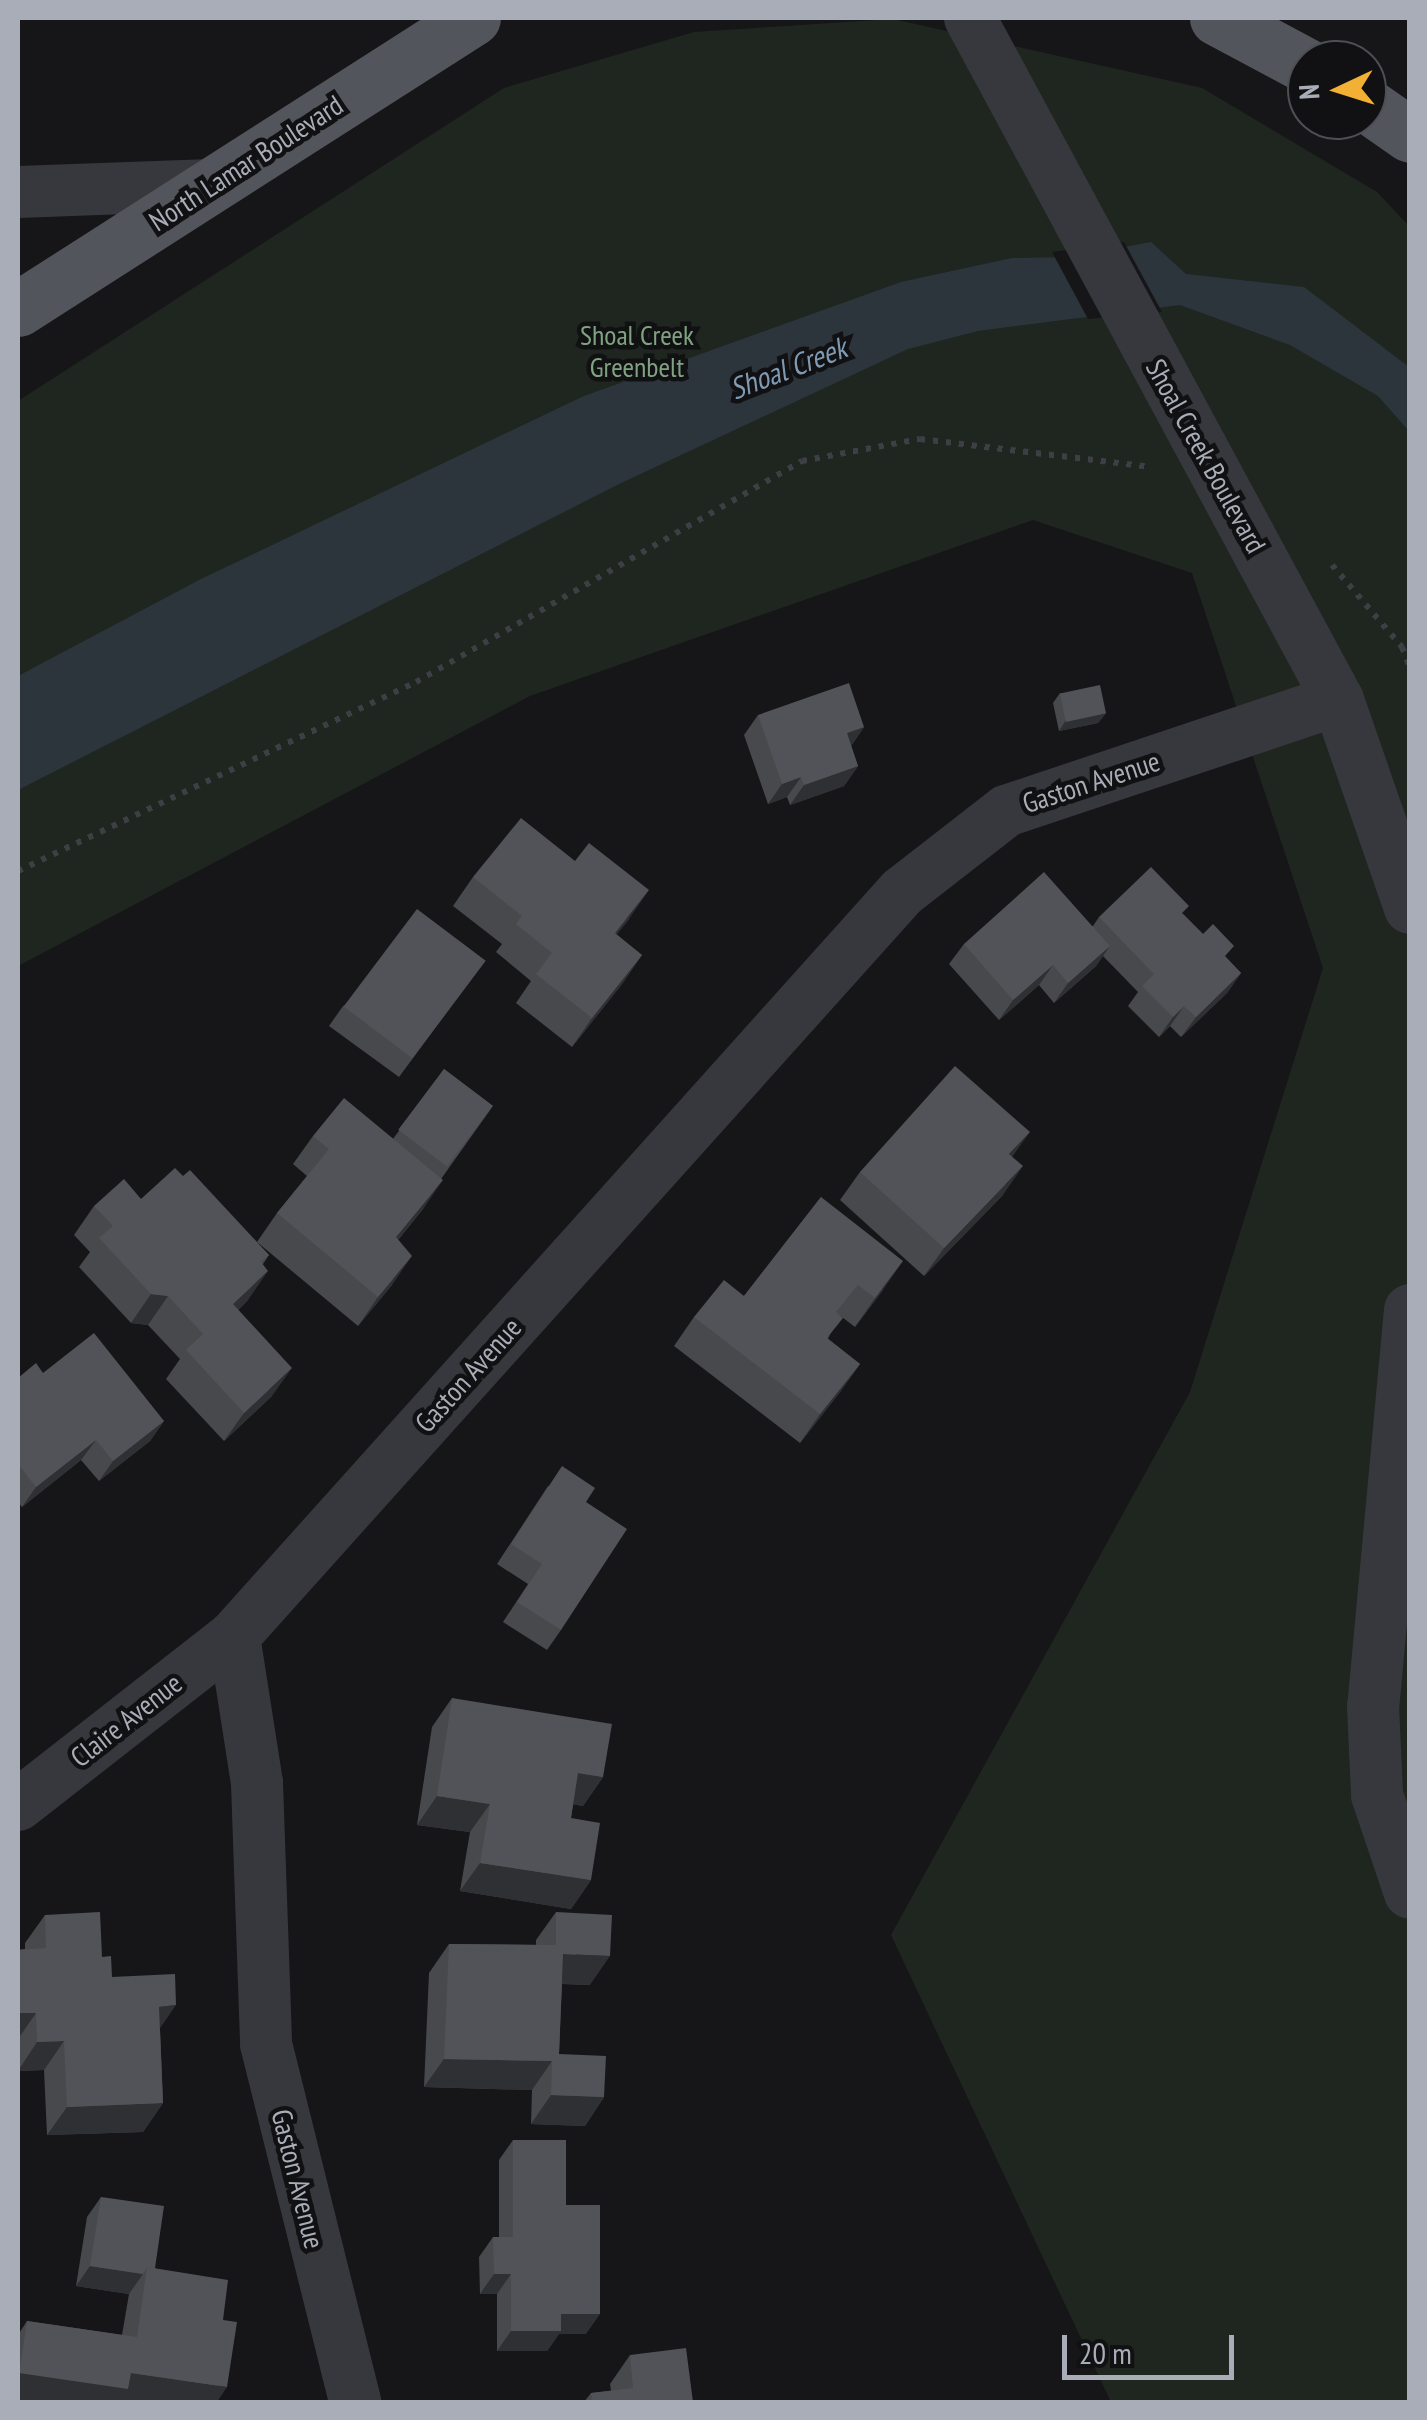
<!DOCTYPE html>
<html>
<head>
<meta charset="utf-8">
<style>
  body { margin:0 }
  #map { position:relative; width:1427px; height:2420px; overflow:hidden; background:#161618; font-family:"PT Sans Narrow",sans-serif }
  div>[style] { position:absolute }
  .green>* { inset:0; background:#1e261f }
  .water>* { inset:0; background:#2c353c }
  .pier>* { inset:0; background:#161618 }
  .path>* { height:6px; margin-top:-3px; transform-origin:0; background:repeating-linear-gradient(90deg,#3d3f44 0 5px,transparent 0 13px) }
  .street>* { height:52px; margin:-26px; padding:0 26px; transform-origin:26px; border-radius:26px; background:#37383d }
  .primary>* { height:55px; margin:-27.5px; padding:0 27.5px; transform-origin:27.5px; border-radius:27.5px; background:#53555c }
  .wall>* { inset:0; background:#47494d }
  .shaded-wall>* { inset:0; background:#2f3033 }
  .building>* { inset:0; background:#525359; transform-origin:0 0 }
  span { translate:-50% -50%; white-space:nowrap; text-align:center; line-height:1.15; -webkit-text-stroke:9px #111113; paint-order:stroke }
  .street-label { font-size:28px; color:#a8adb8 }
  .park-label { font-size:28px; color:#7fa381 }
  .water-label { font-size:30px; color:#7f9bb3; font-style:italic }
  .frame { position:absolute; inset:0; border:20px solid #a8adb8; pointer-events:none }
  .north { position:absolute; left:1287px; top:40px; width:100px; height:100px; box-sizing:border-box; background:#111113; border:2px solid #4d4f55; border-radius:50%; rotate:266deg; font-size:28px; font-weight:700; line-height:40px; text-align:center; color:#a8adb8 }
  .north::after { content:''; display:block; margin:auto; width:35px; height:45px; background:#f2b134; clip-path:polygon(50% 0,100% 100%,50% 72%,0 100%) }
  .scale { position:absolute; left:1062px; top:2335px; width:172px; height:45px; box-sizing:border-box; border:5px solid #a8adb8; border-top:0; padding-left:12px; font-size:30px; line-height:35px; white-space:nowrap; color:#a8adb8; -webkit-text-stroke:8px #111113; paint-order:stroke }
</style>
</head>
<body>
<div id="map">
  <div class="green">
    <div style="clip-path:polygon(893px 19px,1202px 88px,1377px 192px,1410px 227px,1409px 2402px,1111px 2402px,891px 1935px,1190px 1392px,1323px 968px,1192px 573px,1033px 520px,530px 696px,18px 966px,18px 401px,504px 88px,694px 32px)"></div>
  </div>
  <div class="water">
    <div style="clip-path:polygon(1151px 242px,1186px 274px,1304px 287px,1409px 367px,1409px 431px,1378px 396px,1290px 345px,1180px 305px,978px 331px,908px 349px,617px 485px,18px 790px,18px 676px,201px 579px,584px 396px,901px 282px,1012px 258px,1071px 257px)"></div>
  </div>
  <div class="pier">
    <div style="clip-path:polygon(1124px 242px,1162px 312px,1088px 319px,1052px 252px)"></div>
  </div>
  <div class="path">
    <div style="left:1332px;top:565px;width:108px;rotate:49.5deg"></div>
    <div style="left:1402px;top:647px;width:22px;rotate:69deg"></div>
    <div style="left:18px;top:871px;width:441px;rotate:-25.4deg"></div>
    <div style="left:416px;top:682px;width:445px;rotate:-29.8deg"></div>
    <div style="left:802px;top:461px;width:120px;rotate:-10.6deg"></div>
    <div style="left:920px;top:439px;width:233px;rotate:6.9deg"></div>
  </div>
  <div class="street">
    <div style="left:970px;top:18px;width:775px;rotate:61.65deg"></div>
    <div style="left:1338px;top:700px;width:220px;rotate:70.9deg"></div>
    <div style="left:18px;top:192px;width:194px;rotate:-2.1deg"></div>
    <div style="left:1410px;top:1310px;width:398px;rotate:95.3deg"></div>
    <div style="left:1373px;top:1706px;width:89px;rotate:87.4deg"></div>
    <div style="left:1377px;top:1795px;width:103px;rotate:71.4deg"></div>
    <div style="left:234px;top:1636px;width:149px;rotate:81.1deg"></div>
    <div style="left:257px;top:1783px;width:261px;rotate:88deg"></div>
    <div style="left:266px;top:2044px;width:369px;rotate:76deg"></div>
    <div style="left:18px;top:1805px;width:274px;rotate:-38deg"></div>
    <div style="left:234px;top:1636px;width:1000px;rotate:-48.08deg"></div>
    <div style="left:902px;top:892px;width:132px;rotate:-37.9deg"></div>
    <div style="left:1006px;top:811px;width:350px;rotate:-18.5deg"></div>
  </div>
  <div class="primary">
    <div style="left:1217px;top:18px;width:102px;rotate:28.1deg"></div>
    <div style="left:1367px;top:105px;width:52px;rotate:34.9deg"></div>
    <div style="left:18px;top:309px;width:540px;rotate:-32.6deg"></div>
  </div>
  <div class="wall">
    <div style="clip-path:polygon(1060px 693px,1106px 713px,1098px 723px,1059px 731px,1053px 703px)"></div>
    <div style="clip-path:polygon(758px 715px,864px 727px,851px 746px,858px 766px,844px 786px,790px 805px,787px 797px,768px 804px,744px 735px)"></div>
    <div style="clip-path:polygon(473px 877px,629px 919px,616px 935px,642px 955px,622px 984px,572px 1047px,516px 1003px,531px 981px,496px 952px,502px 944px,453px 906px)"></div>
    <div style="clip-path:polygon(1183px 914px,1241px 973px,1227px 993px,1181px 1037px,1170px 1026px,1159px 1037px,1128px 1006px,1138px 992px,1103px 956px,1096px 966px,1054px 1003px,1039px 985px,999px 1020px,949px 964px,964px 944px,1093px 926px,1099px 917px)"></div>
    <div style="clip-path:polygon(485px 961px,399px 1077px,329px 1026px,343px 1006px)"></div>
    <div style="clip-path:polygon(444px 1069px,493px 1106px,441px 1179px,423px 1209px,398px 1240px,392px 1285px,358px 1326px,257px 1242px,277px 1213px,307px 1176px,293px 1164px,313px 1136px,393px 1139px)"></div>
    <div style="clip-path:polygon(1012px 1157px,1003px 1195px,924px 1276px,840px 1200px,860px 1172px)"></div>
    <div style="clip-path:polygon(183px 1176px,269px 1255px,263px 1264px,248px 1300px,238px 1310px,272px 1396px,224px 1441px,166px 1379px,180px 1359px,148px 1325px,131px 1323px,79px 1267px,90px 1252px,74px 1235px,94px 1206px,141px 1199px)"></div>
    <div style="clip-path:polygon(821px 1197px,883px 1290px,855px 1327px,838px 1314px,828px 1339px,860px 1364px,840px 1392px,800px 1443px,674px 1346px,694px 1317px,744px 1296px)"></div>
    <div style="clip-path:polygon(43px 1373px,164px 1421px,150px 1441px,99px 1481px,81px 1460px,22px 1507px,18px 1502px,18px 1378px)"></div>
    <div style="clip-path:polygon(548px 1486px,586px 1502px,561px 1630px,547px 1650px,503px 1622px,528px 1584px,497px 1564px)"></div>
    <div style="clip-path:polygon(452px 1698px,603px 1777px,583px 1806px,573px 1804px,571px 1818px,591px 1880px,571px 1909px,460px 1891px,470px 1832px,417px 1825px,432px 1727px)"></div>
    <div style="clip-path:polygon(556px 1912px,590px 1985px,562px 1984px,559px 2054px,604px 2097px,585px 2126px,531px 2124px,532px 2090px,424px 2087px,429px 1973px,449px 1944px,536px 1945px,536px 1940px)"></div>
    <div style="clip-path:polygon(45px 1915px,102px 1957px,112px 1977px,160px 2029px,163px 2103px,143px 2132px,47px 2135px,44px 2070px,18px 2071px,18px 1950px,25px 1949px,25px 1943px)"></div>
    <div style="clip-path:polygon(513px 2140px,566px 2205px,586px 2334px,559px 2334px,547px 2351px,497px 2351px,497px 2294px,480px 2294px,479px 2257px,493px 2237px,499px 2237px,499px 2160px)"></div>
    <div style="clip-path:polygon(101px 2197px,155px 2268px,223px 2320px,217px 2402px,18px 2402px,18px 2335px,27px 2321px,122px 2335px,129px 2294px,76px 2286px,87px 2217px)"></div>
    <div style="clip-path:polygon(630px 2355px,693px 2402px,584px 2402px,591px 2393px,611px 2391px,610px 2384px)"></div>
  </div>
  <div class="shaded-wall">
    <div style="clip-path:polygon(1106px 713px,1098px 723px,1059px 731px,1066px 720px)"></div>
    <div style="clip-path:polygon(864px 727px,850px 747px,847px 733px)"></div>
    <div style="clip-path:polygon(858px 766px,844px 786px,790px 805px,804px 785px)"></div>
    <div style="clip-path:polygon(801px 777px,787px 797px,768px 804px,782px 784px)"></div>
    <div style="clip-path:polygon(649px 890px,629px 919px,595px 962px,615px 933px)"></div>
    <div style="clip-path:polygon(1110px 946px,1096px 966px,1054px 1003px,1068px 983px)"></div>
    <div style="clip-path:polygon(642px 955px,622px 984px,572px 1047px,592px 1018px)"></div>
    <div style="clip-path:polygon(1053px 965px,1039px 985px,999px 1020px,1013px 1000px)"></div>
    <div style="clip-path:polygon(1241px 973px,1227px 993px,1181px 1037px,1196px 1017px)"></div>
    <div style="clip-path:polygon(1184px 1006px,1170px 1026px,1159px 1037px,1173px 1017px)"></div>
    <div style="clip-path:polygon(1030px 1132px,1010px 1160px,1009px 1154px)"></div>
    <div style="clip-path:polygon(1023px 1166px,1003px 1195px,924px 1276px,944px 1248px)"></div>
    <div style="clip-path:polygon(443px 1180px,423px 1209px,376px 1266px,396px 1237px)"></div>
    <div style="clip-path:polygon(412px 1256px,392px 1285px,358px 1326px,378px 1297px)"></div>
    <div style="clip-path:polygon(903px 1261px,883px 1290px,855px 1327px,875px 1298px)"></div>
    <div style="clip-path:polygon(268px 1271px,248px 1300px,213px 1333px,233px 1304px)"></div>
    <div style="clip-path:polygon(151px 1294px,168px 1296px,148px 1325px,131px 1323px)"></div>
    <div style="clip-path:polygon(860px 1364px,840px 1392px,800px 1443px,820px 1414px)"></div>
    <div style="clip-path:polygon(292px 1368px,272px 1396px,224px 1441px,244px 1413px)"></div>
    <div style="clip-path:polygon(164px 1421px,150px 1441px,99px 1481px,113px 1461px)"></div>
    <div style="clip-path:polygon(96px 1440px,81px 1460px,22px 1507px,36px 1487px)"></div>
    <div style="clip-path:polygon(578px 1773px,603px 1777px,583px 1806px,558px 1802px)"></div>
    <div style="clip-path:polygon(437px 1796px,490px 1804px,470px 1832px,417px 1825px)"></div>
    <div style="clip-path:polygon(480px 1863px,591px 1880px,571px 1909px,460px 1891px)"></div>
    <div style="clip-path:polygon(563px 1954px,610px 1956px,590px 1985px,543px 1983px)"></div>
    <div style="clip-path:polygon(176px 2005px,156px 2034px,159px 2007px)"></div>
    <div style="clip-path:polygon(18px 2013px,36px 2013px,18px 2039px)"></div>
    <div style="clip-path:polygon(64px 2041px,44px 2070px,18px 2071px,37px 2042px)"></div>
    <div style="clip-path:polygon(444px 2059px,552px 2061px,532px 2090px,424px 2087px)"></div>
    <div style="clip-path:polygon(551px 2095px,604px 2097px,585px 2126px,531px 2124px)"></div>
    <div style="clip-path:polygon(163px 2103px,143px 2132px,47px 2135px,67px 2107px)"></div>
    <div style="clip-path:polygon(90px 2266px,143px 2274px,129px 2294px,76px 2286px)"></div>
    <div style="clip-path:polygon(494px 2274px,511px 2274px,497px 2294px,480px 2294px)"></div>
    <div style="clip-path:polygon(561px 2314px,600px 2314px,586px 2334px,559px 2334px,547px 2351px,497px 2351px,511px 2331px)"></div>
    <div style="clip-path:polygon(19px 2373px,131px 2373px,227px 2387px,217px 2402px,18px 2402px,18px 2376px)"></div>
  </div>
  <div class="building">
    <div style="clip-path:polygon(849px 683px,864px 727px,847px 733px,858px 766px,804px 785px,801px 777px,782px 784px,758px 715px)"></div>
    <div style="left:1100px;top:685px;width:29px;height:41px;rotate:78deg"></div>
    <div style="clip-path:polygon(521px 818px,575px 861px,589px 843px,649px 890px,615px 933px,642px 955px,592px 1018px,536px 974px,552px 953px,516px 924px,522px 916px,473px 877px)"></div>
    <div style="clip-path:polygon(1151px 867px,1189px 906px,1182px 913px,1203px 934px,1213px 924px,1234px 946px,1225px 956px,1241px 973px,1196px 1017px,1184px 1006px,1173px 1017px,1142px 986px,1154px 974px,1099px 917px)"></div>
    <div style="clip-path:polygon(1044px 872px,1110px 946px,1068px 983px,1053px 965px,1013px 1000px,964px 944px)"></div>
    <div style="left:417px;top:909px;width:86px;height:122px;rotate:37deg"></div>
    <div style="clip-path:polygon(955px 1066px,1030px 1132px,1009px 1154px,1023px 1166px,944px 1248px,860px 1172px)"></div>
    <div style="left:444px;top:1069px;width:61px;height:76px;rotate:37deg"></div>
    <div style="clip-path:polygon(344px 1098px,443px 1180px,396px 1237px,412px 1256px,378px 1297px,277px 1213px,329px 1149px,313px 1136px)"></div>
    <div style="clip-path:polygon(175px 1168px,183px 1176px,190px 1170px,269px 1255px,261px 1262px,268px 1271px,233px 1304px,292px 1368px,244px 1413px,186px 1350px,203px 1334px,168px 1296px,151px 1294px,99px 1238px,113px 1226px,94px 1206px,124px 1179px,141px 1199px)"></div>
    <div style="clip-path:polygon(821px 1197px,903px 1261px,875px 1298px,858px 1285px,836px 1312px,843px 1318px,827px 1338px,860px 1364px,820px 1414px,694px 1317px,724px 1280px,744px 1296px)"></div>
    <div style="clip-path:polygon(94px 1333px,164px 1421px,113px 1461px,96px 1440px,36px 1487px,18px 1464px,18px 1378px,36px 1363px,43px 1373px)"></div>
    <div style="clip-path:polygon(562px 1466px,595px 1488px,586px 1502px,627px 1529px,561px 1630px,517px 1602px,542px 1564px,511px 1544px)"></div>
    <div style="clip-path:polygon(452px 1698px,612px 1724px,603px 1777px,578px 1773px,571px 1818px,600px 1823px,591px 1880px,480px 1863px,490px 1804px,437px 1796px)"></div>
    <div style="clip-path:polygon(100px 1912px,102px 1957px,111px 1956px,112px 1977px,175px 1974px,176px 2005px,159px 2007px,163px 2103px,67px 2107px,64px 2041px,37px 2042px,36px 2013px,18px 2013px,18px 1950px,46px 1948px,45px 1915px)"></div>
    <div style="clip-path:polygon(556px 1912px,612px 1915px,610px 1956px,563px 1954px,559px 2054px,606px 2056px,604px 2097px,551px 2095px,552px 2061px,444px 2059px,449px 1944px,556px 1945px)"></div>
    <div style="clip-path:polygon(513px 2140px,566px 2140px,566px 2205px,600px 2205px,600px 2314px,561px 2314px,561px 2331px,511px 2331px,511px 2274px,494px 2274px,493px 2237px,513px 2237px)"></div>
    <div style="clip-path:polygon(101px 2197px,164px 2206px,155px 2268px,147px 2267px,143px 2274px,90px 2266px)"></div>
    <div style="clip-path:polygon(147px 2267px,228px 2280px,223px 2320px,237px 2322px,227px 2387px,131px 2373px,128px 2389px,19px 2373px,27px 2321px,137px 2337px)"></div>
    <div style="clip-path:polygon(686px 2348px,693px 2402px,592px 2402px,591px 2393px,633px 2388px,630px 2355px)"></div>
  </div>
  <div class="street-label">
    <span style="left:246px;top:163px;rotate:-33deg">North Lamar Boulevard</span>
    <span style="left:1206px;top:456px;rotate:61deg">Shoal Creek Boulevard</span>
    <span style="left:1091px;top:782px;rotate:-18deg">Gaston Avenue</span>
    <span style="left:468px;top:1375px;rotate:-48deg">Gaston Avenue</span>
    <span style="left:126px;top:1720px;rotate:-38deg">Claire Avenue</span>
    <span style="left:298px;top:2179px;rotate:76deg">Gaston Avenue</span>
  </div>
  <div class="park-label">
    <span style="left:637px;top:351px">Shoal Creek<br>Greenbelt</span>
  </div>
  <div class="water-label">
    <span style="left:788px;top:368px;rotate:-21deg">Shoal Creek</span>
  </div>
  <div class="frame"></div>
  <div class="north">N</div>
  <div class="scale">20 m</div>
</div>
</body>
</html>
